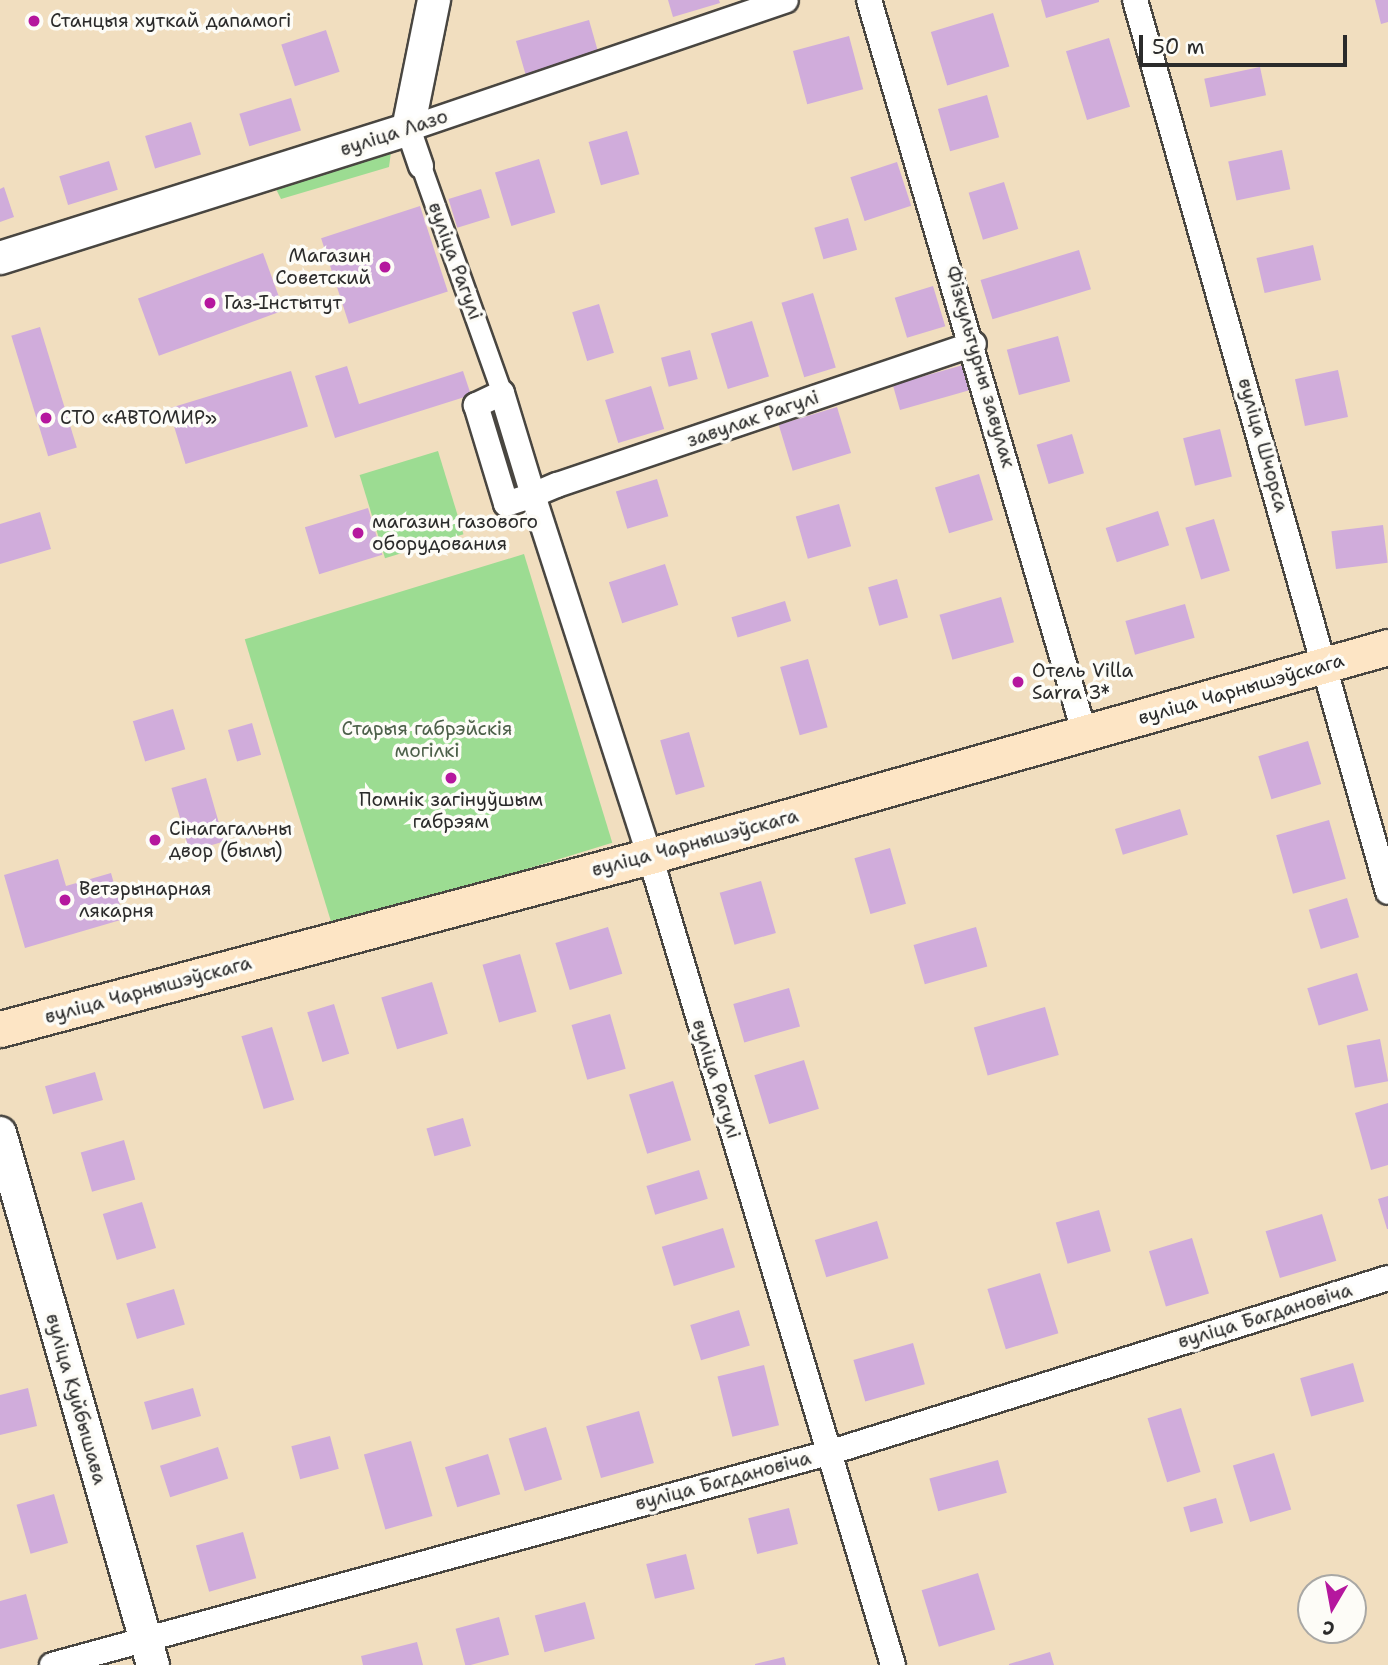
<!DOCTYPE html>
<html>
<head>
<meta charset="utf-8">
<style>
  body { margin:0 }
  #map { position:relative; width:1388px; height:1665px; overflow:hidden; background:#f1debf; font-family:"Shantell Sans",sans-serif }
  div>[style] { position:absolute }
  .green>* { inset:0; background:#9cdc92; transform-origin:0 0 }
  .building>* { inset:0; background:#d0acdb; transform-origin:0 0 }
  .roads { filter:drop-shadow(2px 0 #494641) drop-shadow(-2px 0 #494641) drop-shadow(0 2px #494641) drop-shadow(0 -2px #494641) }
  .pedestrian>* { height:19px; margin:-9.5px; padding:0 9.5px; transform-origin:9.5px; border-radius:9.5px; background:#fff }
  .minor>* { height:24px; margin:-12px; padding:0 12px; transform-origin:12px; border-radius:12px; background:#fff }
  .tertiary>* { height:32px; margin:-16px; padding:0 16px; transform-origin:16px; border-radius:16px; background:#fff }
  .secondary>* { height:35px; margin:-17.5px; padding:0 17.5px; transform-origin:17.5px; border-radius:17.5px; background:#fde5c5 }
  .dots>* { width:19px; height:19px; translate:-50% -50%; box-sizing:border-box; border:4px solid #fdfcf7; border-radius:50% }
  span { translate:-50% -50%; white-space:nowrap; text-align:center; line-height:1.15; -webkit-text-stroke:7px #fdfcf7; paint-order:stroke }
  .poi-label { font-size:19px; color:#2b2b2b }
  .left { translate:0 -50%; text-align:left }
  .right { translate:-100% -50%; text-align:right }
  .street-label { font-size:19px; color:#2b2b2b }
  .park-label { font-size:19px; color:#4d604a }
  .north { position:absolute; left:1297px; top:1574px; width:70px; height:70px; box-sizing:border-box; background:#fdfcf7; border:2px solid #a9a8a5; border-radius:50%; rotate:190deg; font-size:19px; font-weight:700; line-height:28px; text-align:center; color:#2b2b2b }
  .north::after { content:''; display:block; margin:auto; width:24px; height:32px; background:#b5179e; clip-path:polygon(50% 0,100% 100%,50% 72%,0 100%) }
  .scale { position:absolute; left:1139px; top:35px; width:208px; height:32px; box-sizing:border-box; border:4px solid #2b2b2b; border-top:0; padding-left:9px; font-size:21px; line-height:24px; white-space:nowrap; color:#2b2b2b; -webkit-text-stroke:5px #fdfcf7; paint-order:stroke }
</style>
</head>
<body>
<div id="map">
  <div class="green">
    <div style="clip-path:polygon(391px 152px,389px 167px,281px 199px,276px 189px)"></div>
    <div style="left:438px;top:451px;width:87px;height:82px;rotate:73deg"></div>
    <div style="left:524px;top:554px;width:302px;height:292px;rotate:73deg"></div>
  </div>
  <div class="building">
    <div style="clip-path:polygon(668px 0,719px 0,720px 3px,673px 17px)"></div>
    <div style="clip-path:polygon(1041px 0,1099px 0,1099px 2px,1046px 18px)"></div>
    <div style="clip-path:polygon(1375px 0,1388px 0,1388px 22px,1381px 24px)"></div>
    <div style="left:993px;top:13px;width:56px;height:65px;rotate:73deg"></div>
    <div style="left:589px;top:20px;width:35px;height:76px;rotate:74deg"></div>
    <div style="left:326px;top:30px;width:44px;height:47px;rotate:72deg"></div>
    <div style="left:849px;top:36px;width:55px;height:58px;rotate:75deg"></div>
    <div style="left:1109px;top:38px;width:72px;height:45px;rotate:73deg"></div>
    <div style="left:1260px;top:67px;width:29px;height:57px;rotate:78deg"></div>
    <div style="left:987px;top:95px;width:44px;height:51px;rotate:74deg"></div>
    <div style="left:291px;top:98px;width:34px;height:54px;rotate:73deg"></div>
    <div style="left:191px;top:122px;width:34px;height:48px;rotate:73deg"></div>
    <div style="left:627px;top:131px;width:45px;height:40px;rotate:74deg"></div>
    <div style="left:1282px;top:150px;width:40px;height:55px;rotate:78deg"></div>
    <div style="left:539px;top:159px;width:56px;height:46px;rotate:73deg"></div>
    <div style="left:109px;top:161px;width:30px;height:52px;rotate:73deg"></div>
    <div style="left:897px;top:162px;width:46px;height:49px;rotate:72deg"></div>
    <div style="left:1004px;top:182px;width:49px;height:37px;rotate:73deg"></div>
    <div style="clip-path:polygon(4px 187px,14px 217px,0 222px,0 189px)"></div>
    <div style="left:481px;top:189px;width:30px;height:34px;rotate:73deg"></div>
    <div style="left:420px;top:206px;width:90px;height:104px;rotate:72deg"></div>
    <div style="left:848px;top:218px;width:33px;height:35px;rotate:74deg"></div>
    <div style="left:1313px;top:245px;width:36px;height:58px;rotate:77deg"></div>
    <div style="left:1079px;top:250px;width:41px;height:103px;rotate:73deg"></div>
    <div style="left:263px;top:253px;width:61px;height:133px;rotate:70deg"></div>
    <div style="left:933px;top:286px;width:42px;height:40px;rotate:73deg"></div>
    <div style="left:813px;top:293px;width:78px;height:33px;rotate:73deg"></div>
    <div style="left:599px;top:304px;width:51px;height:28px;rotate:73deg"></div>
    <div style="left:752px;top:321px;width:58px;height:43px;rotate:73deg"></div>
    <div style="left:40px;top:327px;width:126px;height:30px;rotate:73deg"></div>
    <div style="left:1058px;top:336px;width:47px;height:53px;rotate:75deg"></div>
    <div style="left:690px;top:350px;width:30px;height:30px;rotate:75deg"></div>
    <div style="left:963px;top:365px;width:26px;height:73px;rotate:74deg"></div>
    <div style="clip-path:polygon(347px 366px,359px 404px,463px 371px,471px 395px,335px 438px,315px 376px)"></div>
    <div style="left:1338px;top:370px;width:48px;height:44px;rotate:78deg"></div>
    <div style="left:291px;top:371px;width:58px;height:128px;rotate:73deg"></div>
    <div style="left:651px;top:386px;width:45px;height:48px;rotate:73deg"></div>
    <div style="left:837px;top:407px;width:48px;height:61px;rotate:73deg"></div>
    <div style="left:1220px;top:429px;width:49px;height:38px;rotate:76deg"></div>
    <div style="left:1072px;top:434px;width:41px;height:37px;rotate:73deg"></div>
    <div style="left:979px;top:474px;width:48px;height:46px;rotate:73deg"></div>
    <div style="left:657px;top:479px;width:39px;height:43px;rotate:73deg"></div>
    <div style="left:839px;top:504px;width:44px;height:45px;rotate:74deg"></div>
    <div style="left:368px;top:508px;width:49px;height:66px;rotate:73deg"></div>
    <div style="left:1158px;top:511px;width:36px;height:55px;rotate:72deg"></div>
    <div style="clip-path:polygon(40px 512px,51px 549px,0 564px,0 524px)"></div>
    <div style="left:1214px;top:519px;width:54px;height:30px;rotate:73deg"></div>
    <div style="left:1383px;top:525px;width:38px;height:52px;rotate:83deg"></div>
    <div style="left:665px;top:564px;width:43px;height:59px;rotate:72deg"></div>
    <div style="left:897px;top:579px;width:40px;height:30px;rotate:74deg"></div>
    <div style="left:1001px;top:597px;width:47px;height:64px;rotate:74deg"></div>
    <div style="left:785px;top:601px;width:21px;height:56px;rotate:73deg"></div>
    <div style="left:1185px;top:604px;width:35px;height:62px;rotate:74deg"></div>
    <div style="left:808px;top:659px;width:71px;height:29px;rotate:74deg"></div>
    <div style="left:173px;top:709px;width:42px;height:42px;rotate:73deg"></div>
    <div style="left:252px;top:723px;width:33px;height:25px;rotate:74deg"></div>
    <div style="left:689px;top:732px;width:57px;height:30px;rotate:74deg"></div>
    <div style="left:1308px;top:741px;width:45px;height:52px;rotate:73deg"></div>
    <div style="left:206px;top:778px;width:66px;height:36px;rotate:74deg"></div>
    <div style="left:1180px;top:809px;width:27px;height:68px;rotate:73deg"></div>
    <div style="left:1329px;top:820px;width:61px;height:55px;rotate:74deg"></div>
    <div style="left:890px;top:848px;width:58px;height:37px;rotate:74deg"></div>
    <div style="clip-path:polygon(58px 859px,66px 886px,111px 873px,124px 919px,25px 948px,4px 875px)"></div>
    <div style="left:761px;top:881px;width:54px;height:43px;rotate:74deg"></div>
    <div style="left:1347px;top:898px;width:41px;height:40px;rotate:73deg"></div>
    <div style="left:608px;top:927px;width:49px;height:55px;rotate:73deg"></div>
    <div style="left:976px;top:927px;width:41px;height:65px;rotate:74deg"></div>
    <div style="left:520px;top:954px;width:60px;height:39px;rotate:74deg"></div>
    <div style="left:1357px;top:973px;width:39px;height:52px;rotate:73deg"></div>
    <div style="left:432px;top:982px;width:54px;height:53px;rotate:73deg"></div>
    <div style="left:789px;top:988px;width:40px;height:58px;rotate:74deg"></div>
    <div style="left:334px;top:1004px;width:52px;height:28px;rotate:73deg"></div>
    <div style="left:1045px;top:1007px;width:50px;height:74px;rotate:74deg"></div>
    <div style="left:610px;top:1014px;width:57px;height:40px;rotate:74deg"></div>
    <div style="left:272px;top:1027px;width:76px;height:32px;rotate:73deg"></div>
    <div style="left:1380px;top:1039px;width:43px;height:34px;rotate:79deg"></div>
    <div style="left:804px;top:1060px;width:51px;height:52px;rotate:73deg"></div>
    <div style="left:95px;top:1072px;width:29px;height:52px;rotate:74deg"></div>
    <div style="left:673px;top:1081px;width:62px;height:46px;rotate:73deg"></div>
    <div style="clip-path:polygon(1388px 1103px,1388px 1165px,1371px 1170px,1355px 1113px)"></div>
    <div style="left:463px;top:1118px;width:29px;height:38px;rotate:74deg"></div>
    <div style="left:124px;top:1140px;width:41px;height:45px;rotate:74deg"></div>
    <div style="left:699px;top:1170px;width:30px;height:55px;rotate:73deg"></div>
    <div style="clip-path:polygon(1388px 1196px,1388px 1229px,1387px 1229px,1378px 1199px)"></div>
    <div style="left:142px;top:1202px;width:48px;height:41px;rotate:73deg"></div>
    <div style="left:1099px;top:1210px;width:43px;height:45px;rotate:74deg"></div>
    <div style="left:1322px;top:1214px;width:49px;height:59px;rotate:73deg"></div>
    <div style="left:877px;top:1221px;width:39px;height:65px;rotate:73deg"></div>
    <div style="left:723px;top:1228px;width:41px;height:64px;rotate:73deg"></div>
    <div style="left:1192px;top:1238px;width:58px;height:45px;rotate:73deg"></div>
    <div style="left:1040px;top:1273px;width:63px;height:55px;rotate:73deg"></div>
    <div style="left:174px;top:1289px;width:37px;height:50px;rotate:73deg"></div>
    <div style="left:739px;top:1310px;width:37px;height:51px;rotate:73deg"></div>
    <div style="left:913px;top:1343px;width:43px;height:62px;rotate:74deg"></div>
    <div style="left:1353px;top:1363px;width:40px;height:55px;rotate:74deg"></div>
    <div style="left:764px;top:1365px;width:62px;height:48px;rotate:76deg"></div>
    <div style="clip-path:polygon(28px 1388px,37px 1426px,0 1435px,0 1395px)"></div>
    <div style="left:193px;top:1388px;width:29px;height:51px;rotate:74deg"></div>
    <div style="left:1181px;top:1408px;width:67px;height:35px;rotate:73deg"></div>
    <div style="left:639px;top:1411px;width:54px;height:55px;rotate:74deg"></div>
    <div style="left:546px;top:1427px;width:55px;height:39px;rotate:73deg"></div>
    <div style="left:330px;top:1436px;width:34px;height:40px;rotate:75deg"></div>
    <div style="left:411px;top:1441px;width:78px;height:49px;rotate:74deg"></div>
    <div style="left:218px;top:1447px;width:33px;height:61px;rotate:72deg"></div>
    <div style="left:1274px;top:1453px;width:59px;height:43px;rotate:73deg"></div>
    <div style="left:488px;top:1454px;width:42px;height:45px;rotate:73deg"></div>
    <div style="left:998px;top:1460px;width:34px;height:71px;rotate:75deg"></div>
    <div style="left:54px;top:1494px;width:51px;height:39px;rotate:74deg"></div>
    <div style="left:1216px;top:1498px;width:26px;height:34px;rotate:74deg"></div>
    <div style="left:789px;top:1508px;width:37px;height:42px;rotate:76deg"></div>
    <div style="left:243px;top:1532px;width:48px;height:49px;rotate:74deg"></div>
    <div style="left:686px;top:1554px;width:36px;height:41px;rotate:76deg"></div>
    <div style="left:978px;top:1573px;width:59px;height:59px;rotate:73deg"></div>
    <div style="clip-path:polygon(26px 1594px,38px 1639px,0 1649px,0 1601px)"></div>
    <div style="left:585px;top:1602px;width:38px;height:52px;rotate:75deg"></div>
    <div style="left:499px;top:1617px;width:39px;height:45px;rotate:75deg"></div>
    <div style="clip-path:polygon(417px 1642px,423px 1665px,363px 1665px,361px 1656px)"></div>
    <div style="clip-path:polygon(1050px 1652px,1054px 1665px,1009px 1665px,1009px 1664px)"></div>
    <div style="clip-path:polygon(784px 1657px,786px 1665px,755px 1665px,755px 1664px)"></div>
  </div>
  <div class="roads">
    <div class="pedestrian">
      <div style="left:421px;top:166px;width:241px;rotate:70.4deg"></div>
    </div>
    <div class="minor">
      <div style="left:869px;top:0;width:766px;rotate:73.62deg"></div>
      <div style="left:1135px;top:0;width:927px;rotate:74.16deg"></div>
      <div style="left:421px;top:166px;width:39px;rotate:-109deg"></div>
      <div style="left:408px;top:129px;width:399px;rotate:-18.8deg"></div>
      <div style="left:52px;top:1665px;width:804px;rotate:-15.28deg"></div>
      <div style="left:828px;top:1453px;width:587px;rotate:-17.35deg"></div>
      <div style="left:893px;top:1665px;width:824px;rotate:-106.72deg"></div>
      <div style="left:656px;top:876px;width:400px;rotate:-107.9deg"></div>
      <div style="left:533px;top:495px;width:107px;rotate:-106.9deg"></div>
      <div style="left:502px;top:393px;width:29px;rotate:155deg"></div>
      <div style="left:476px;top:405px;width:103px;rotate:73.1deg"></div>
      <div style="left:506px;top:504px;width:28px;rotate:-18deg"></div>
      <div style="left:533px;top:495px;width:26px;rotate:-23deg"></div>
      <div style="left:557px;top:485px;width:440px;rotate:-18.7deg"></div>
    </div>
    <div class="tertiary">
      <div style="left:0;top:258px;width:428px;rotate:-17.5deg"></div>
      <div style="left:408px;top:129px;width:132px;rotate:-78.6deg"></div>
      <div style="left:0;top:1133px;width:554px;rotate:73.96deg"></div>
    </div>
    <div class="secondary">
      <div style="left:0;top:1029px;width:673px;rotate:-14.9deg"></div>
      <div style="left:650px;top:856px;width:767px;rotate:-15.81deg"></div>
    </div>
  </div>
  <div class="dots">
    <div style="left:34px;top:21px;background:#b5179e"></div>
    <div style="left:385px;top:267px;background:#b5179e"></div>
    <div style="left:210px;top:303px;background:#b5179e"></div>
    <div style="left:46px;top:418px;background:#b5179e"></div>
    <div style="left:358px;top:533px;background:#b5179e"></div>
    <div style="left:1018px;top:682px;background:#b5179e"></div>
    <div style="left:451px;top:778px;background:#b5179e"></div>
    <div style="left:155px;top:840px;background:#b5179e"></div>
    <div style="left:65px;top:900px;background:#b5179e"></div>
  </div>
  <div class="poi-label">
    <span class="left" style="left:50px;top:21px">Станцыя хуткай дапамогі</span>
    <span class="right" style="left:371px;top:267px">Магазин<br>Советский</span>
    <span class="left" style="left:224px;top:303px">Газ-Інстытут</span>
    <span class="left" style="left:60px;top:418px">СТО «АВТОМИР»</span>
    <span class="left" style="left:372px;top:533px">магазин газового<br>оборудования</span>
    <span class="left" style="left:1032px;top:682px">Отель Villa<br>Sarra 3*</span>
    <span style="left:451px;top:811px">Помнік загінуўшым<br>габрэям</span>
    <span class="left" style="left:169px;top:840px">Сінагагальны<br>двор (былы)</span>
    <span class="left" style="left:79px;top:900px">Ветэрынарная<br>лякарня</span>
  </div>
  <div class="street-label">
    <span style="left:394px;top:133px;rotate:-18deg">вуліца Лазо</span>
    <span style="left:455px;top:261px;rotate:70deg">вуліца Рагулі</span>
    <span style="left:980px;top:367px;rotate:74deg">Фізкультурны завулак</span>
    <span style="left:753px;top:419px;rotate:-19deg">завулак Рагулі</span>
    <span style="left:1263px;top:445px;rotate:74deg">вуліца Шчорса</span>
    <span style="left:1241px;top:689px;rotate:-16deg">вуліца Чарнышэўскага</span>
    <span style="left:695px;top:843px;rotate:-15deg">вуліца Чарнышэўскага</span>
    <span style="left:148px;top:990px;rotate:-15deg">вуліца Чарнышэўскага</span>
    <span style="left:716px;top:1079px;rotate:73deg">вуліца Рагулі</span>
    <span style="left:1265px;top:1316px;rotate:-17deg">вуліца Багдановіча</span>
    <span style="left:76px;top:1399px;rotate:74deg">вуліца Куйбышава</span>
    <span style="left:723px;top:1481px;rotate:-15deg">вуліца Багдановіча</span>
  </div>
  <div class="park-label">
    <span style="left:427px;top:740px">Старыя габрэйскія<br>могілкі</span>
  </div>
  <div class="north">С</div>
  <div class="scale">50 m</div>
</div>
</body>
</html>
